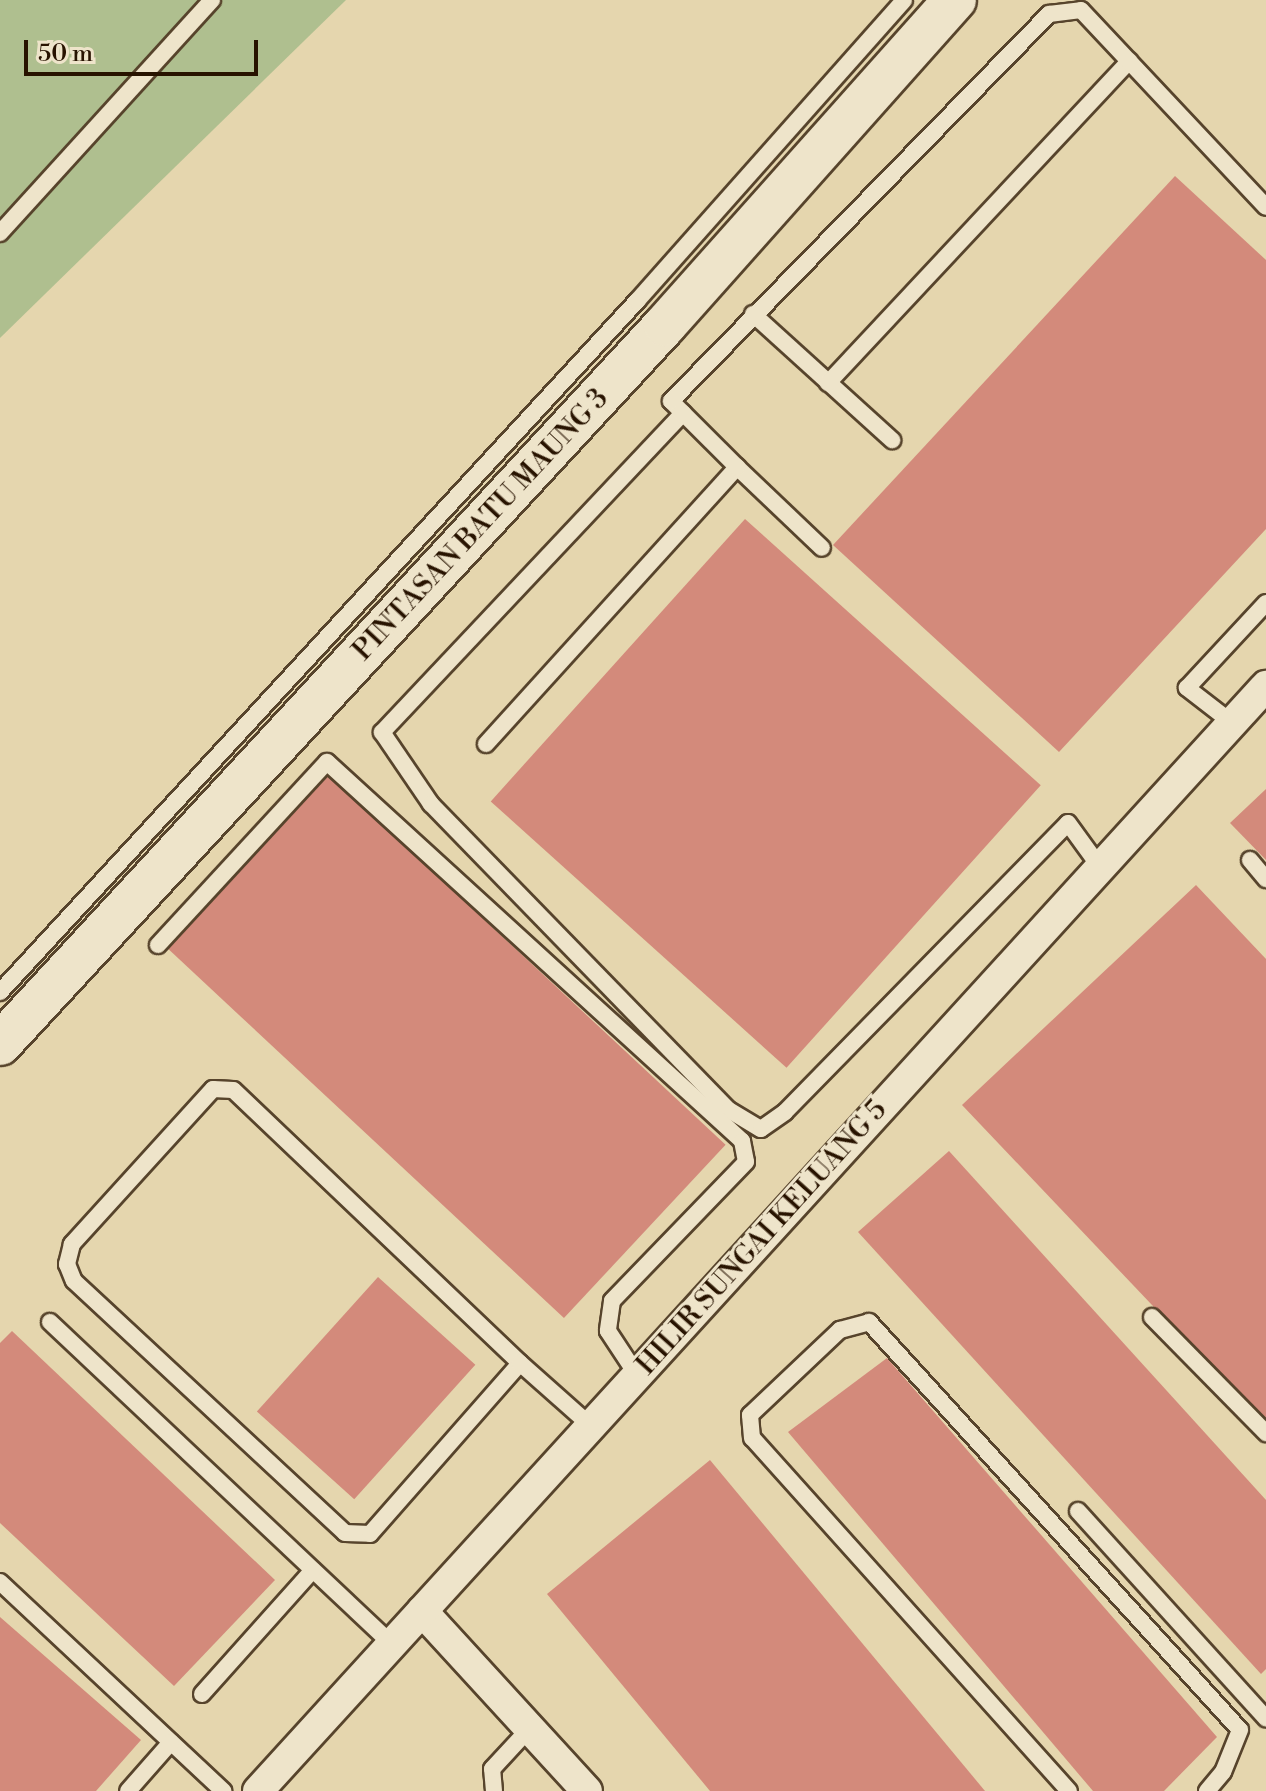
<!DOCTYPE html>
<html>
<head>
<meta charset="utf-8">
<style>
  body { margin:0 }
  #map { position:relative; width:1266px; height:1791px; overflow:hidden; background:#e5d6ae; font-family:"Libre Bodoni",serif }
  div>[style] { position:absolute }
  .green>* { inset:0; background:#afbf8f }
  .building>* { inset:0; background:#d38a7b; transform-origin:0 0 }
  .roads { filter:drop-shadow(2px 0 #57442c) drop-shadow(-2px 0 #57442c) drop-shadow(0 2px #57442c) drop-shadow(0 -2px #57442c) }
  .lane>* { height:16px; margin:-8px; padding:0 8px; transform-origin:8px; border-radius:8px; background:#eee4ca }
  .street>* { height:30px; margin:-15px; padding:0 15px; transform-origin:15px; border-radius:15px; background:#eee4ca }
  .secondary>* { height:42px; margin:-21px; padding:0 21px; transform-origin:21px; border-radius:21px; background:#eee4ca }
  span { translate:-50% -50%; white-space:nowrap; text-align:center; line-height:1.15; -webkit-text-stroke:6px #eee4ca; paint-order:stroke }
  .street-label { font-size:28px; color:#281300 }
  .scale { position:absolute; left:24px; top:40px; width:234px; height:36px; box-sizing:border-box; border:4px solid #281300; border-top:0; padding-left:10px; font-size:24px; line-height:28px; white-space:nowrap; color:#281300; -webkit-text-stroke:6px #eee4ca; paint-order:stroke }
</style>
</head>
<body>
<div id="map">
  <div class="green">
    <div style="clip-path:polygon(0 0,346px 0,0 338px)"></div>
  </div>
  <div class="building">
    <div style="clip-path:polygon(1175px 176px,1266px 260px,1266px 529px,1059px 752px,833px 545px)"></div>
    <div style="left:745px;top:519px;width:398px;height:380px;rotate:42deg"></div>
    <div style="left:327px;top:773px;width:545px;height:237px;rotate:43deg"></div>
    <div style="clip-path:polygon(1266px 789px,1266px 860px,1230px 823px)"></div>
    <div style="clip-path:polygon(1196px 885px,1266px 959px,1266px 1425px,962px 1105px)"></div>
    <div style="clip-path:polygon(949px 1151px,1266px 1500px,1266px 1669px,1261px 1674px,858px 1232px)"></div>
    <div style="left:378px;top:1277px;width:131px;height:181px;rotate:42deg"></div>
    <div style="clip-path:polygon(12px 1331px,275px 1580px,174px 1686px,0 1523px,0 1343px)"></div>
    <div style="clip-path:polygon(887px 1358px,1217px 1737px,1164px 1791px,1093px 1791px,788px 1432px)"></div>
    <div style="clip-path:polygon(710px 1460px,985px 1791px,710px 1791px,547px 1594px)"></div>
    <div style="clip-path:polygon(0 1617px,141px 1740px,96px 1791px,0 1791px)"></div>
  </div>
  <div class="roads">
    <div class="lane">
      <div style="left:0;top:233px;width:315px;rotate:-47.7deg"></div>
      <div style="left:753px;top:314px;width:188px;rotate:42.2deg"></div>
      <div style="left:828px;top:383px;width:441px;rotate:-46.9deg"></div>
      <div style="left:683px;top:413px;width:439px;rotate:133.3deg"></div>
      <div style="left:382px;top:732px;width:87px;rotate:55.8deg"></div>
      <div style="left:431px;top:804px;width:427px;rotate:45.8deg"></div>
      <div style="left:729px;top:1110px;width:37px;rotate:31deg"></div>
      <div style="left:761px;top:1129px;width:29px;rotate:-35deg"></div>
      <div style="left:785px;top:1112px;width:404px;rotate:-45.6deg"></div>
      <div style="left:1068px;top:823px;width:54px;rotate:54deg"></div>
      <div style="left:737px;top:467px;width:117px;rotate:43.6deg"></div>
      <div style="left:1231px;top:722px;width:56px;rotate:-142.3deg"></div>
      <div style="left:1187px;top:688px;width:116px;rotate:-47.1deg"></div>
      <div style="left:486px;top:744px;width:374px;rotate:-47.8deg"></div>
      <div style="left:737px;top:467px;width:93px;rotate:-135deg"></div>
      <div style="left:671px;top:401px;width:541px;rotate:-45.67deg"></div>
      <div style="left:1049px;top:14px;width:32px;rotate:-7deg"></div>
      <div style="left:1081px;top:10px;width:270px;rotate:46.8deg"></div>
      <div style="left:1250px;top:860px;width:25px;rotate:50deg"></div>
      <div style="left:158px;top:945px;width:249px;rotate:-47.3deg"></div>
      <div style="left:327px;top:762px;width:562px;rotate:42.4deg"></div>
      <div style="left:742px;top:1141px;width:21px;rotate:79deg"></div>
      <div style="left:746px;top:1162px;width:193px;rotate:134deg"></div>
      <div style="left:612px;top:1301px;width:30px;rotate:98deg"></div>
      <div style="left:608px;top:1331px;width:53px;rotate:56.6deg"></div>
      <div style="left:0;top:992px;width:940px;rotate:-47.33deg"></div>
      <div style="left:637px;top:301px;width:402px;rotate:-48.4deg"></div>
      <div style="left:1152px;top:1317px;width:163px;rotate:45.5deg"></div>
      <div style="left:50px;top:1322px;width:470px;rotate:43.3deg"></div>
      <div style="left:520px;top:1363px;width:396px;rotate:-136.4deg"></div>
      <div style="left:233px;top:1090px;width:20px;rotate:-177deg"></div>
      <div style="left:213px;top:1089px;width:210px;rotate:132.3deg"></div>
      <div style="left:72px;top:1244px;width:21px;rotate:104deg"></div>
      <div style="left:67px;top:1264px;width:18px;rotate:68deg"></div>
      <div style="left:74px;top:1281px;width:370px;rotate:42.9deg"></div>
      <div style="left:345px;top:1533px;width:25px;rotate:2deg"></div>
      <div style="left:370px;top:1534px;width:227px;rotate:-48.7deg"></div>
      <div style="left:520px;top:1363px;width:95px;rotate:41.6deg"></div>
      <div style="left:1078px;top:1511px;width:280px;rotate:47.8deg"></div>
      <div style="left:0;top:1582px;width:306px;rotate:43.1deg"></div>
      <div style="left:202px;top:1694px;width:166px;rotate:-48.2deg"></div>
      <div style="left:128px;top:1791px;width:65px;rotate:-48.7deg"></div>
      <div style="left:494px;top:1791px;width:22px;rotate:-95deg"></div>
      <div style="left:492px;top:1769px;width:56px;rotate:-47.2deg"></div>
      <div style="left:1069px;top:1791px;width:474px;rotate:-131.9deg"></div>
      <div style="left:752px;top:1438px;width:23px;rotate:-95deg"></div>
      <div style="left:750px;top:1415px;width:124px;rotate:-43.4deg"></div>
      <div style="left:840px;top:1330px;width:30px;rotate:-15deg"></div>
      <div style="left:869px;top:1322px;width:551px;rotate:47.72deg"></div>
      <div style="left:1240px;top:1730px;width:45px;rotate:112deg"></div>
      <div style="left:1223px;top:1772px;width:25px;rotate:130deg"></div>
    </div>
    <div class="street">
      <div style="left:422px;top:1611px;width:244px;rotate:47.5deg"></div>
      <div style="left:258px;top:1791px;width:1496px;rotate:-47.63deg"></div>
    </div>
    <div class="secondary">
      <div style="left:0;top:1044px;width:979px;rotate:-47.23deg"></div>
      <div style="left:665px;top:325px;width:436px;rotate:-48.3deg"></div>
    </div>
  </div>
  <div class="street-label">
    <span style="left:481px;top:525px;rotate:-47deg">PINTASAN BATU MAUNG 3</span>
    <span style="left:762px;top:1238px;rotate:-48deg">HILIR SUNGAI KELUANG 5</span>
  </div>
  <div class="scale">50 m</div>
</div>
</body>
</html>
